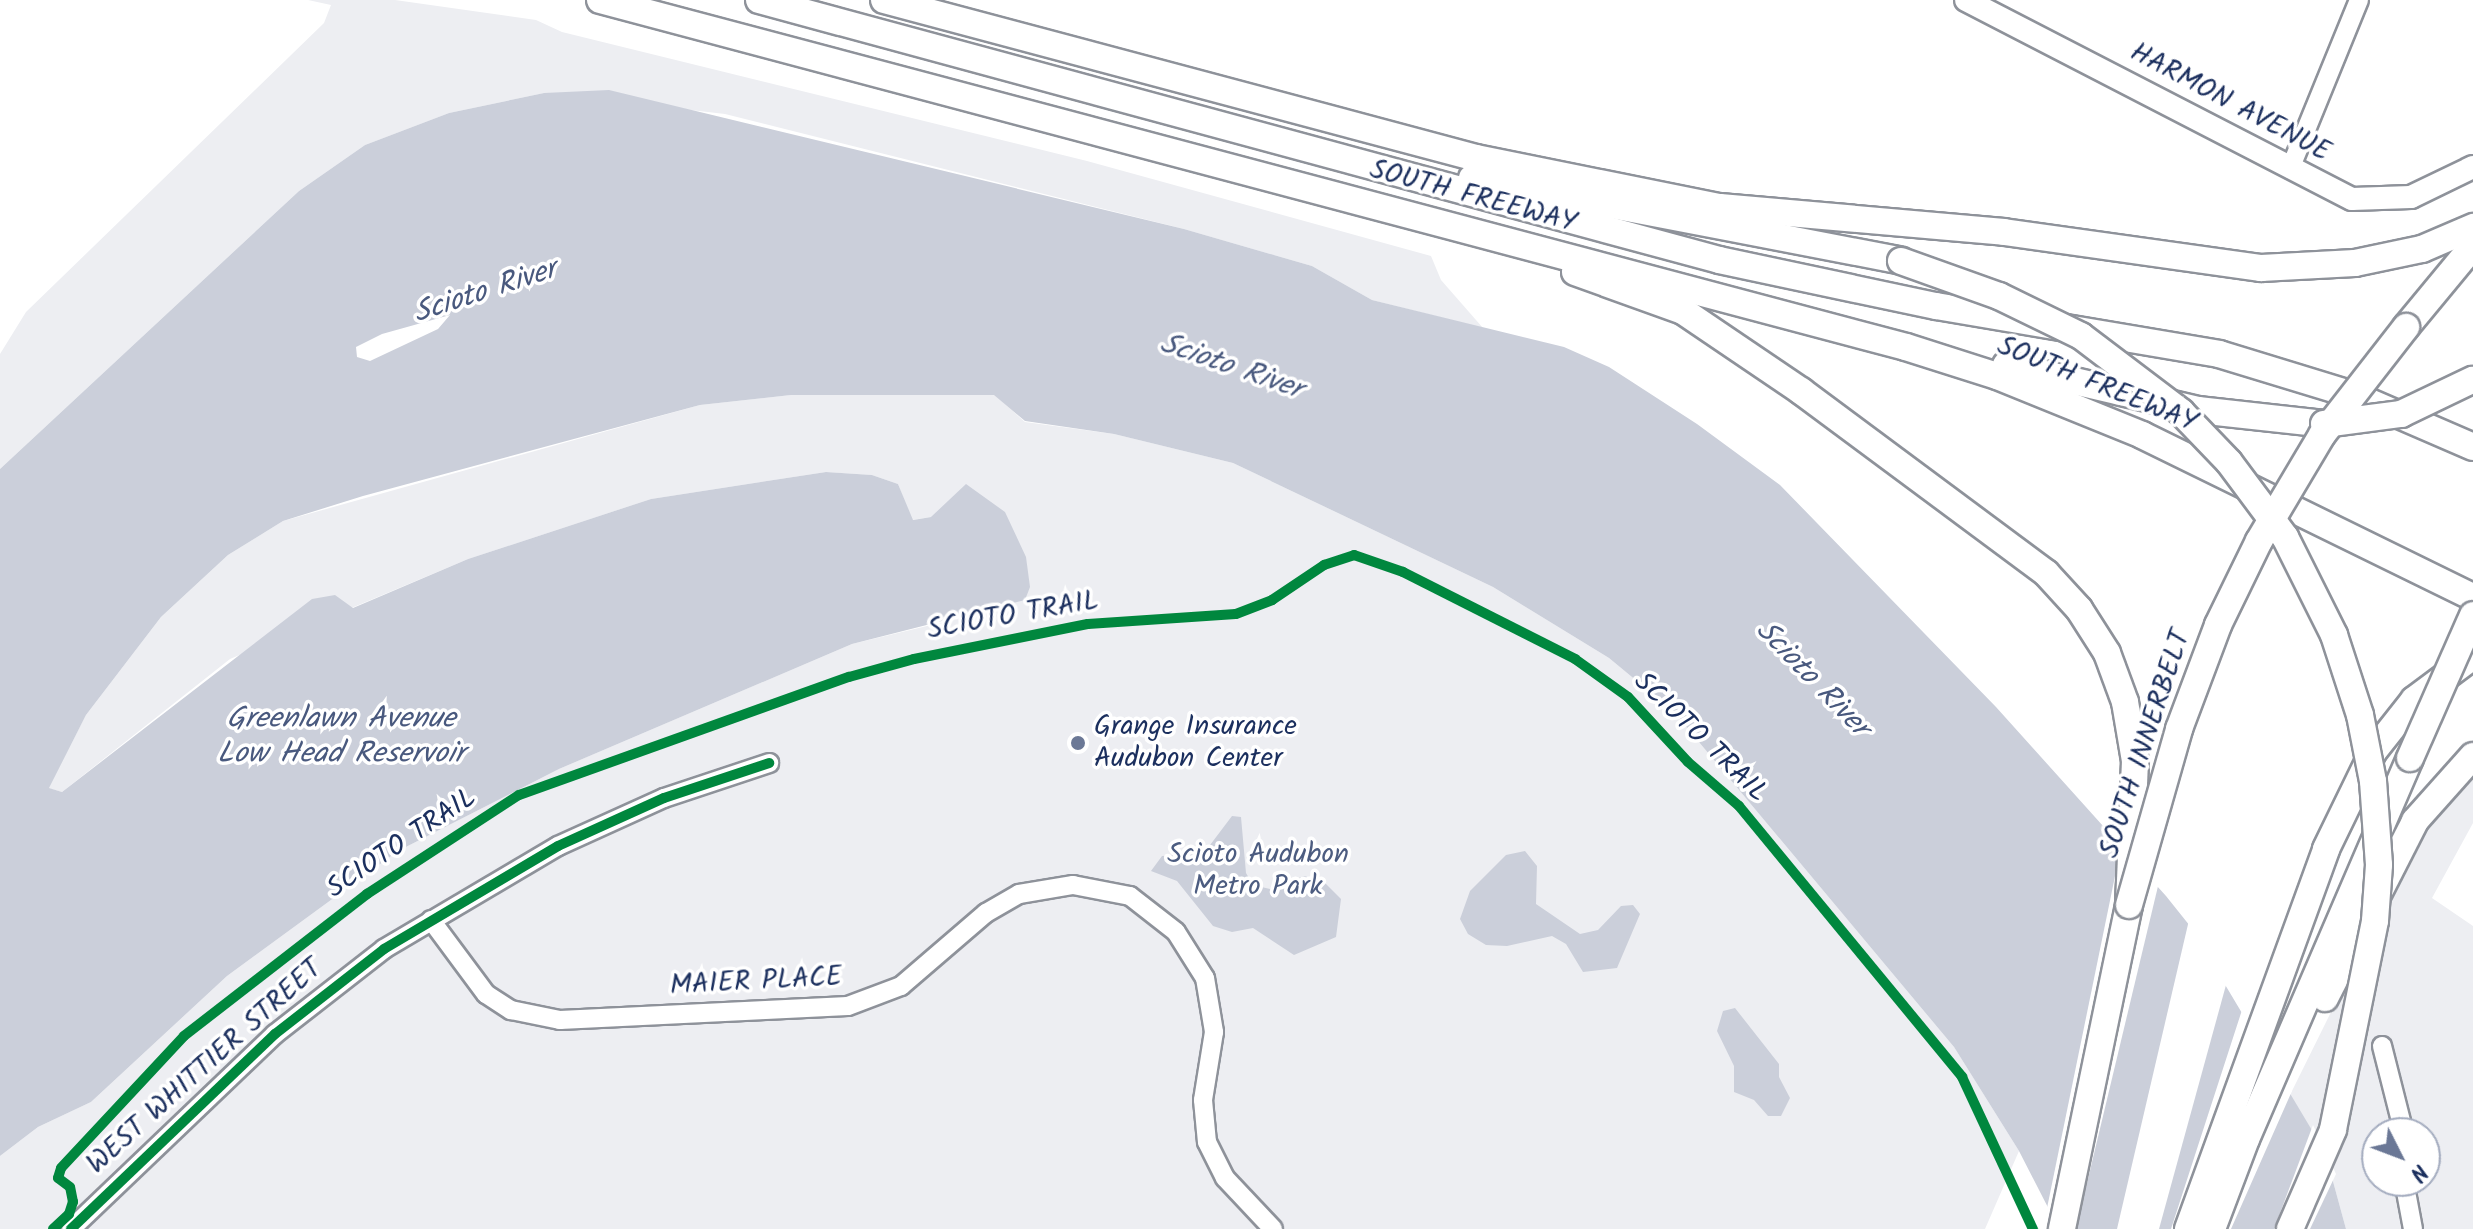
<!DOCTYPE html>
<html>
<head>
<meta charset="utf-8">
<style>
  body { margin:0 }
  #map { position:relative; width:2473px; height:1229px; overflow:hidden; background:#fff; font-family:Kalam,sans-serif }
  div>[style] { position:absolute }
  .green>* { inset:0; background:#edeef2 }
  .water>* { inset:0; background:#cbcfda }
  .pier>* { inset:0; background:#fff }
  .roads { filter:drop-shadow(2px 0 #8e929a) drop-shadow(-2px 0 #8e929a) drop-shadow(0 2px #8e929a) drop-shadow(0 -2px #8e929a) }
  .minor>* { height:18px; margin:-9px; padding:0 9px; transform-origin:9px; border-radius:9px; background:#fff }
  .major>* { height:22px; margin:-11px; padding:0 11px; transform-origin:11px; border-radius:11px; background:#fff }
  .highway>* { height:26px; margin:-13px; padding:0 13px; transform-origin:13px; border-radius:13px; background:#fff }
  .bridges { filter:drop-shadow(2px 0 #8e929a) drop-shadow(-2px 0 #8e929a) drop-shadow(0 2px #8e929a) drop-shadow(0 -2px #8e929a) }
  .highway-bridge>* { height:26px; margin:-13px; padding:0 13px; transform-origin:13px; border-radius:13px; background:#fff }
  .cycleway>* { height:10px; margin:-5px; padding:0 5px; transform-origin:5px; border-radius:5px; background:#00873e }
  .dots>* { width:22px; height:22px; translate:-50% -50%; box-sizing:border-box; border:4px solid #fff; border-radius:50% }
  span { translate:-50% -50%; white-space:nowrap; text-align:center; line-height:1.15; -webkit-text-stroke:7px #fff; paint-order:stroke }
  .street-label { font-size:28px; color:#1b2f5e }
  .poi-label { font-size:28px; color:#1b2f5e }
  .left { translate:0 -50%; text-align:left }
  .park-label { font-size:28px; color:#4c5c80 }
  .water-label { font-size:30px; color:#49597e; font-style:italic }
  .north { position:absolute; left:2361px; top:1117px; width:80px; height:80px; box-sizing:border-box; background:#fff; border:2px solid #a4acbf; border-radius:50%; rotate:132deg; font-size:22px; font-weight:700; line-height:32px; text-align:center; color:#1b2f5e }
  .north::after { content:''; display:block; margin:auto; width:28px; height:36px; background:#6b7896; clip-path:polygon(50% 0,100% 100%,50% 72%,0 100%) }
</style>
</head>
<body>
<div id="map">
  <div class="green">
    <div style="clip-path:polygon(308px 0,395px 0,536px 20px,562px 32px,1087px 161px,1431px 256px,1441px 280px,1483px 328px,1372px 300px,1312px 266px,1184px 229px,725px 114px,544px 93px,449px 113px,365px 145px,299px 191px,0 469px,0 354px,26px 312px,324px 23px,331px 5px)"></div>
    <div style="clip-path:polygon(791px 395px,995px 395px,1025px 422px,1114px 434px,1233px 463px,1493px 587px,1609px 658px,1673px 711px,1954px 1047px,2019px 1151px,1985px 1229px,0 1229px,0 1156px,38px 1127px,91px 1102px,227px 976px,398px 851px,559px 769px,852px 644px,981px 613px,931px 517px,912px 520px,898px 484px,872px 475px,826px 472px,651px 499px,468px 559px,230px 659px,62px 792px,48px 788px,86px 715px,161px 617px,228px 555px,283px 521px,700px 405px)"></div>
    <div style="clip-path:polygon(evenodd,2473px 772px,2473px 823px,2432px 898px,2473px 926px,2473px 1229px,2346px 1229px,2325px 1152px,2290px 1095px,2420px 832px,2473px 772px,2377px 1133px,2425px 1133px,2425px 1181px,2377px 1181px,2377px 1133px)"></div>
  </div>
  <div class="water">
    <div style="clip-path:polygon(evenodd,609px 90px,1184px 229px,1312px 266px,1372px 300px,1564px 347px,1609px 367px,1697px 424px,1780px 485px,1996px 707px,2166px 896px,2190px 926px,2325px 1152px,2346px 1229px,2059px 1229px,2019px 1151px,1954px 1047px,1673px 711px,1609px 658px,1493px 587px,1233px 463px,1114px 434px,1025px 421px,994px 395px,791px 395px,700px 405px,363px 496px,283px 521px,228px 555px,161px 617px,86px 715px,49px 788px,62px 792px,312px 599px,335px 595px,353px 608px,468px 559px,651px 499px,826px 472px,872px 475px,898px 484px,913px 520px,931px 517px,966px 484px,1005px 512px,1026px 557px,1030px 587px,1025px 600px,852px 644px,559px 769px,398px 851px,227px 976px,91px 1102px,38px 1127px,0 1156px,0 469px,299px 191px,365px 145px,449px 113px,544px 93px,609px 90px,450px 315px,438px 329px,370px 361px,357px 357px,356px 347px,382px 334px,450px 315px)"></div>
    <div style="clip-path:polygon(1232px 816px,1241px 817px,1246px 873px,1253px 885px,1270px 889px,1304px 876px,1324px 882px,1341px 899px,1336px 937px,1294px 955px,1253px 928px,1232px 932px,1213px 926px,1177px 881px,1151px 871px,1162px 856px,1204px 853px)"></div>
    <div style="clip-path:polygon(1525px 851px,1537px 866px,1536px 904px,1580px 934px,1598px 930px,1621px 906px,1633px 905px,1640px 914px,1617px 968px,1583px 972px,1566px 944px,1552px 936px,1507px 946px,1486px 945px,1468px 934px,1460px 919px,1470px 891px,1506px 855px)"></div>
    <div style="clip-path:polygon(1735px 1008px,1779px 1064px,1779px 1077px,1790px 1098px,1781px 1116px,1768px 1116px,1754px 1100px,1734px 1092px,1734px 1066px,1717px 1031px,1723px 1011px)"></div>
  </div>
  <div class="pier">
    <div style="clip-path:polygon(2122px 842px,2159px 882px,2076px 1229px,2055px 1229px,2046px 1213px)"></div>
    <div style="clip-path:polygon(2189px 920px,2226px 985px,2159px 1229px,2117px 1229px)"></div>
    <div style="clip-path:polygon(2242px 1010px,2264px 1046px,2218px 1174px,2268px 1053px,2292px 1091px,2231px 1229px,2171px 1229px)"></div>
    <div style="clip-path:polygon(2313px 1125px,2336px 1174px,2310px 1229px,2274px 1229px)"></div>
  </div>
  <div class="roads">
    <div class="minor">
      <div style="left:2290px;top:169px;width:183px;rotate:-67.8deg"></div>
      <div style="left:431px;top:920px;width:92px;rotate:53.4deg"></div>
      <div style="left:486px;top:994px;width:30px;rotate:33deg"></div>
      <div style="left:511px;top:1010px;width:50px;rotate:11.5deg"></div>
      <div style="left:560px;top:1020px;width:288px;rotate:-2.8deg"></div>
      <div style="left:848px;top:1006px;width:57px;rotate:-20.7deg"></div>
      <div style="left:901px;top:986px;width:112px;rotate:-40.7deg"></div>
      <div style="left:986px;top:913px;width:38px;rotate:-30deg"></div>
      <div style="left:1019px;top:894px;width:55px;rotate:-9.5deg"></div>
      <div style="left:1073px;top:885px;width:58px;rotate:10.9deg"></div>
      <div style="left:1130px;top:896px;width:58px;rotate:38deg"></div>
      <div style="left:1176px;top:932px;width:54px;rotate:57.8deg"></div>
      <div style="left:1205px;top:978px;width:55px;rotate:80.5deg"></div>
      <div style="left:1214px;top:1032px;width:69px;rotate:99.2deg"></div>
      <div style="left:1203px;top:1100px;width:42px;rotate:84.6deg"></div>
      <div style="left:1207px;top:1142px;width:40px;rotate:63.4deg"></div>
      <div style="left:1225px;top:1178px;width:70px;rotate:46.7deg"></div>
      <div style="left:2382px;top:1046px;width:90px;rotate:75.8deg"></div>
      <div style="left:2404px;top:1181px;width:49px;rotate:79.4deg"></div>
      <div style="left:71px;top:1229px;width:282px;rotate:-43.7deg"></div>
      <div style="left:275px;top:1034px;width:138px;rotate:-37.9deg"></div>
      <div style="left:384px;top:949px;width:202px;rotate:-30.6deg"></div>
      <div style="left:558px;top:846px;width:116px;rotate:-24.4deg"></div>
      <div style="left:664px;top:798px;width:111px;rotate:-18.4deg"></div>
    </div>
    <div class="major">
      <div style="left:1966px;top:0;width:434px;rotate:27.3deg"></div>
      <div style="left:2352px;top:199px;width:59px;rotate:-1.9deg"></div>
      <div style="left:2411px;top:197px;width:69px;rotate:-25.8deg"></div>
    </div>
    <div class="highway">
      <div style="left:600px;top:0;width:1351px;rotate:14.88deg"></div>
      <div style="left:1906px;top:347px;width:96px;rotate:17.7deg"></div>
      <div style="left:1997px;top:376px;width:157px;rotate:22.1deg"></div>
      <div style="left:2142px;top:435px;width:369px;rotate:26.1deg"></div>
      <div style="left:759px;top:0;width:995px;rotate:15.15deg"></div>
      <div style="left:1719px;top:260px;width:222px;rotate:12deg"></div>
      <div style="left:1936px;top:306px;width:287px;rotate:9.6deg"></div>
      <div style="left:2219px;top:354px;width:140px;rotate:17deg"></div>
      <div style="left:2353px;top:395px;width:131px;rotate:23.4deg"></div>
      <div style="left:884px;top:0;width:613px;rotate:14.94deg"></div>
      <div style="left:1476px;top:158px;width:249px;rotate:11.4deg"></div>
      <div style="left:1720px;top:207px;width:285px;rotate:5deg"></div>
      <div style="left:2004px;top:232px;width:260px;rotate:8deg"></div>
      <div style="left:2261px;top:268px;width:94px;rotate:-3deg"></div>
      <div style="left:2355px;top:263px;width:68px;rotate:-11.8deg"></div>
      <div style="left:2422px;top:249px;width:56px;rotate:-23.3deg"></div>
      <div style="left:1472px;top:178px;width:437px;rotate:10.9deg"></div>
      <div style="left:1575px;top:272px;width:115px;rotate:19.9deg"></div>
      <div style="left:1683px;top:311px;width:143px;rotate:34.1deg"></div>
      <div style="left:1801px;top:391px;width:305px;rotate:36.6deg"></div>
      <div style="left:2046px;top:573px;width:49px;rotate:47.5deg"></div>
      <div style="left:2079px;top:609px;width:52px;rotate:57.5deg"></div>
      <div style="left:2107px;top:653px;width:52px;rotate:69.8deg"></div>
      <div style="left:2125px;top:702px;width:60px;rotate:80.4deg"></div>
      <div style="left:2135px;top:761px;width:144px;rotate:92.4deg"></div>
      <div style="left:2129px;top:905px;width:331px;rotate:101.7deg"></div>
      <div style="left:2406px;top:327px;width:105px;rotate:-50.4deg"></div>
      <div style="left:2006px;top:365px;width:197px;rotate:13.2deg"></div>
      <div style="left:2198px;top:410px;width:127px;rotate:6.3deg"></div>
      <div style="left:2325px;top:998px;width:199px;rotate:-63deg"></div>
      <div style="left:2415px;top:821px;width:87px;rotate:-48.3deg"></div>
      <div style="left:2188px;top:1229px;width:404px;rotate:-70deg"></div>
      <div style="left:2326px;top:849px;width:108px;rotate:-64.1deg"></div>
      <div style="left:2373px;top:752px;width:66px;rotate:-51.7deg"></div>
      <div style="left:2414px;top:700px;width:74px;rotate:-36.7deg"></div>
      <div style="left:2212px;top:1229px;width:96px;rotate:-69.3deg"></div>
      <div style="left:2246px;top:1139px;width:415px;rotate:-66.7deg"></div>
    </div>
  </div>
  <div class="bridges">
    <div class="highway-bridge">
      <div style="left:1901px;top:261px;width:104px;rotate:19.7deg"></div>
      <div style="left:1999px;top:296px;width:91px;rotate:26deg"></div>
      <div style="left:2081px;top:336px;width:126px;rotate:37.2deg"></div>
      <div style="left:2181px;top:412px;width:69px;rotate:46.2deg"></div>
      <div style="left:2229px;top:462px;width:94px;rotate:53.3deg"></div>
      <div style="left:2285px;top:537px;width:110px;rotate:63.4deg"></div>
      <div style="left:2334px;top:635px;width:84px;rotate:72deg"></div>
      <div style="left:2360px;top:715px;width:67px;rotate:78.9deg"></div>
      <div style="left:2373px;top:781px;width:84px;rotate:85.9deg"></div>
      <div style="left:2379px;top:865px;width:56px;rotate:94.1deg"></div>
      <div style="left:2375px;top:921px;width:213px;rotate:101.4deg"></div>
      <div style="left:2333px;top:1130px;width:108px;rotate:113.5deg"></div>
      <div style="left:2324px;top:424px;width:78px;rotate:-7.4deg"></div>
      <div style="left:2401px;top:414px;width:79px;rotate:-25.6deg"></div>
      <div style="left:2410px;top:758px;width:156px;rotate:-66.2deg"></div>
      <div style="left:2129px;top:905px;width:183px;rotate:-74.1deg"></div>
      <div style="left:2179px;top:729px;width:111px;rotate:-69.4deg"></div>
      <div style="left:2218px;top:625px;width:93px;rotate:-64deg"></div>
      <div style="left:2259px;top:541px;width:123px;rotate:-59.3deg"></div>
      <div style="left:2322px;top:435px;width:137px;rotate:-52.1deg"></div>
    </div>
  </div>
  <div class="cycleway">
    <div style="left:53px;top:1229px;width:22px;rotate:-43deg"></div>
    <div style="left:69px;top:1214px;width:13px;rotate:-72deg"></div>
    <div style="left:73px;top:1202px;width:15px;rotate:-101deg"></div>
    <div style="left:70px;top:1187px;width:15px;rotate:-143deg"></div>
    <div style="left:58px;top:1178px;width:10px;rotate:-73deg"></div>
    <div style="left:61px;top:1168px;width:180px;rotate:-47deg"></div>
    <div style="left:184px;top:1036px;width:232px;rotate:-37.8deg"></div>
    <div style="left:367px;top:894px;width:181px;rotate:-33.1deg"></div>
    <div style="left:519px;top:795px;width:350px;rotate:-19.7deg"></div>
    <div style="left:849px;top:677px;width:67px;rotate:-15.5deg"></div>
    <div style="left:914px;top:659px;width:177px;rotate:-11.4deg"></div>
    <div style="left:1088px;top:624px;width:148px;rotate:-3.9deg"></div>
    <div style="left:1236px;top:614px;width:39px;rotate:-21deg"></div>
    <div style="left:1272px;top:600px;width:63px;rotate:-33.9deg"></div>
    <div style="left:1324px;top:565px;width:32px;rotate:-18deg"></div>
    <div style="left:1354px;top:555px;width:52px;rotate:19.1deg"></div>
    <div style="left:1403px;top:572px;width:193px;rotate:26.8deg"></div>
    <div style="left:1575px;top:659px;width:65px;rotate:35.6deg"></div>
    <div style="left:1628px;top:697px;width:88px;rotate:47.3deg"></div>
    <div style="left:1688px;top:762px;width:67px;rotate:40.8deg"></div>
    <div style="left:1739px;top:806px;width:351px;rotate:50.5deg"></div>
    <div style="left:1962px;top:1077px;width:168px;rotate:65deg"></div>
    <div style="left:71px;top:1229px;width:282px;rotate:-43.7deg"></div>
    <div style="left:275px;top:1034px;width:138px;rotate:-37.9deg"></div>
    <div style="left:384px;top:949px;width:202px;rotate:-30.6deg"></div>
    <div style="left:558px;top:846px;width:116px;rotate:-24.4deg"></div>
    <div style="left:664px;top:798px;width:111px;rotate:-18.4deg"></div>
  </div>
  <div class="dots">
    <div style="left:1078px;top:743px;background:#6b7896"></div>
  </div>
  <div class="street-label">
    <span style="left:2230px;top:103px;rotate:28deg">HARMON AVENUE</span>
    <span style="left:1473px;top:197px;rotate:15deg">SOUTH FREEWAY</span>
    <span style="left:2097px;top:385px;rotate:22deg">SOUTH FREEWAY</span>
    <span style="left:1013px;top:616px;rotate:-10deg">SCIOTO TRAIL</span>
    <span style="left:1700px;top:738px;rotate:44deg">SCIOTO TRAIL</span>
    <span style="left:2146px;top:744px;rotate:-72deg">SOUTH INNERBELT</span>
    <span style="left:402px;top:844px;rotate:-34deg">SCIOTO TRAIL</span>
    <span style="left:756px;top:982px;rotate:-3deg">MAIER PLACE</span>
    <span style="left:205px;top:1067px;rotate:-42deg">WEST WHITTIER STREET</span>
  </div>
  <div class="poi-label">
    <span class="left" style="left:1094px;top:743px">Grange Insurance<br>Audubon Center</span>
  </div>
  <div class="park-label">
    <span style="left:1258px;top:871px">Scioto Audubon<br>Metro Park</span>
  </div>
  <div class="water-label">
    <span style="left:485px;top:292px;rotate:-18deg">Scioto River</span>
    <span style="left:1231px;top:367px;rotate:19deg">Scioto River</span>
    <span style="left:1812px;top:679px;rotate:46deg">Scioto River</span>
    <span style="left:341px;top:736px">Greenlawn Avenue<br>Low Head Reservoir</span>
  </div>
  <div class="north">N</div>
</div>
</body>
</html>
